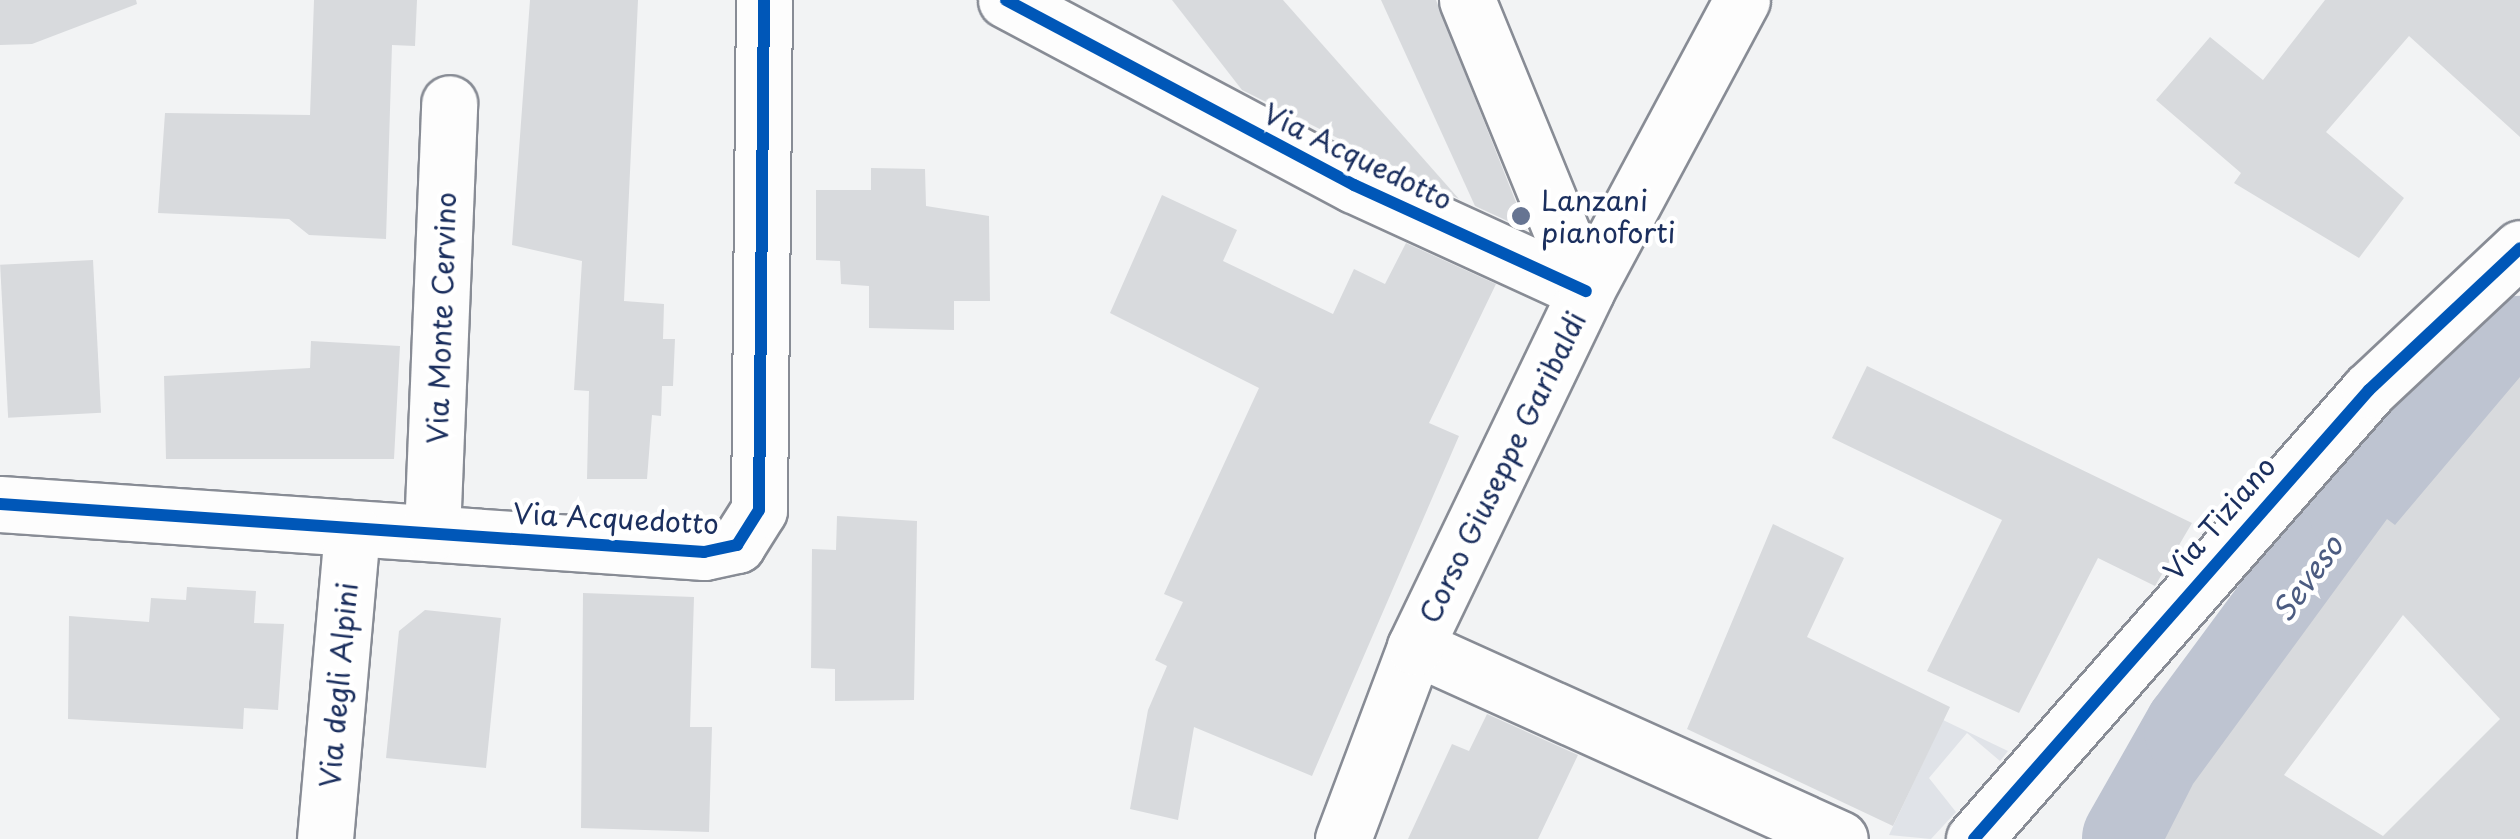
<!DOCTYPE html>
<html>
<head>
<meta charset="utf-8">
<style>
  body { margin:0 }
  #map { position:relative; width:2520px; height:839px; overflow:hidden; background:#f2f3f4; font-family:"Playpen Sans",sans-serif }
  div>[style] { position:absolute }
  .green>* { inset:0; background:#e0e3e8 }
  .river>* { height:102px; margin:-51px; padding:0 51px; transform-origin:51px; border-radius:51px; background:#bec4d1 }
  .building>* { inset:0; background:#d8dadd; transform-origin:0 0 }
  .roads { filter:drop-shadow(2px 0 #888c95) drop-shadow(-2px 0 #888c95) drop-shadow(0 2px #888c95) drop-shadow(0 -2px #888c95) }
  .minor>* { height:55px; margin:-27.5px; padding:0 27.5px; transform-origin:27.5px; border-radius:27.5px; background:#fdfdfd }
  .major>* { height:55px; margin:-27.5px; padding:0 27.5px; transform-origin:27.5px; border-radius:27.5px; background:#fdfdfd }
  .cycleway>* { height:12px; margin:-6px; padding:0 6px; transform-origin:6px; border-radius:6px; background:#0057b8 }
  .dots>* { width:28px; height:28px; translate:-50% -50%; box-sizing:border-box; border:5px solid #fff; border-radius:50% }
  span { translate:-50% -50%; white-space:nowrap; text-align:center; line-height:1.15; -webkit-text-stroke:9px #fff; paint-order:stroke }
  .street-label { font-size:28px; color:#1b2f5e }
  .poi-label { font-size:28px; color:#1b2f5e }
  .left { translate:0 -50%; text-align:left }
  .water-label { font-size:30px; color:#4c5c81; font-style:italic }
</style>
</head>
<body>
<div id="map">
  <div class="green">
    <div style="clip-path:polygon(1943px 720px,2008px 751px,2000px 761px,1967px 733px,1929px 778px,1956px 812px,1931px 839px,1889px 835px)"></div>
  </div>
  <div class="river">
    <div style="left:2133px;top:839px;width:125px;rotate:-60.4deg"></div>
    <div style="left:2195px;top:730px;width:276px;rotate:-53.5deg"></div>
    <div style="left:2359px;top:508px;width:228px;rotate:-45deg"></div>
  </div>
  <div class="building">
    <div style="clip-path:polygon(0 0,136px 0,137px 4px,32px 44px,0 45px)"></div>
    <div style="clip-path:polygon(314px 0,417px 0,415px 46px,392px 45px,386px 239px,309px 235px,289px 219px,158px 213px,165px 113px,310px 115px)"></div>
    <div style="clip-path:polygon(530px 0,638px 0,624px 301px,664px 304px,663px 339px,675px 339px,673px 386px,662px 386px,661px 416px,652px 415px,647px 479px,587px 479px,589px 391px,574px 390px,582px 261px,512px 245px)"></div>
    <div style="clip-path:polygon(1172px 0,1283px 0,1459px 199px,1242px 90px)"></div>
    <div style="clip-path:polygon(1381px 0,1436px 0,1527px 230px,1475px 206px)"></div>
    <div style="clip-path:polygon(2325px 0,2520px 0,2520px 137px,2409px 36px,2326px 132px,2404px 198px,2359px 258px,2234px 183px,2241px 173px,2156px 100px,2210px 37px,2263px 80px)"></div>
    <div style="clip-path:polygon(871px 168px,925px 169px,926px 206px,989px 216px,990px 301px,954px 301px,954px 330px,869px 328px,869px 286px,841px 284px,840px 261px,816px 260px,816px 190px,871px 190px)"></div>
    <div style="clip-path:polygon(1162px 195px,1237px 230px,1223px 261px,1333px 314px,1354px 269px,1385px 284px,1406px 243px,1496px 284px,1429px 423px,1459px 436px,1312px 776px,1194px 727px,1178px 820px,1130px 809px,1148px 710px,1167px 666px,1155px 660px,1183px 602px,1164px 594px,1259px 388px,1110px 313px)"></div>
    <div style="left:93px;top:260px;width:153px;height:93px;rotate:87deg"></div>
    <div style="clip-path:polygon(311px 341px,400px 346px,394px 459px,166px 459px,164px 376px,310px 368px)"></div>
    <div style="clip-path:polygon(1867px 366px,2192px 523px,2155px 586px,2098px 558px,2019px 713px,1927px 671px,2002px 520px,1832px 438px)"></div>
    <div style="clip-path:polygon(evenodd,2520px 377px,2520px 839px,2165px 839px,2193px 784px,2387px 519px,2395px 525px,2520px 377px,2403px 615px,2500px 719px,2383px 836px,2284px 775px,2403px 615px)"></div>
    <div style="clip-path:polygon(837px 516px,917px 521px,914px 700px,835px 701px,835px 669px,811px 668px,812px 549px,836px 550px)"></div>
    <div style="clip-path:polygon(1773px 524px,1844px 558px,1807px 637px,1950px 707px,1893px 826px,1687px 729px)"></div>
    <div style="clip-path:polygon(187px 587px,256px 591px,254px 623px,284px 624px,278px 710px,244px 708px,243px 729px,68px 719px,69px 616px,149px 622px,151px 598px,186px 600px)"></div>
    <div style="clip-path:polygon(583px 593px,694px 597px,690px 727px,712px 727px,709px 832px,581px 828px)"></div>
    <div style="clip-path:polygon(425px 610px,501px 618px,486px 768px,386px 758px,399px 631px)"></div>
    <div style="clip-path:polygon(1487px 714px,1578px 755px,1538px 839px,1408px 839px,1452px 744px,1469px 751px)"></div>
  </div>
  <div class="roads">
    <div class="minor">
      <div style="left:1006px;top:0;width:394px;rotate:28deg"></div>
      <div style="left:1354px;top:185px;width:255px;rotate:24.6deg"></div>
      <div style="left:1467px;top:0;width:314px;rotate:67.8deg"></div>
      <div style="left:0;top:504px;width:706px;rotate:3.9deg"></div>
      <div style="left:704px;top:552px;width:34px;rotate:-12deg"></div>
      <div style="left:737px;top:545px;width:41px;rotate:-57.8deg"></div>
      <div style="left:759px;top:510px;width:510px;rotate:-89.44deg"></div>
      <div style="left:432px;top:533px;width:430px;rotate:-87.7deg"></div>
      <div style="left:1415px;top:647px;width:466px;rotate:24.3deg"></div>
      <div style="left:325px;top:839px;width:310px;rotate:-85deg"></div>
      <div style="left:1974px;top:839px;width:598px;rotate:-48.66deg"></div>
      <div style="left:2369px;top:390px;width:207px;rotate:-43.2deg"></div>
    </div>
    <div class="major">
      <div style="left:1343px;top:839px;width:205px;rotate:-69.4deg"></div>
      <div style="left:1415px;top:647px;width:395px;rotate:-64.3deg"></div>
      <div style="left:1586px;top:291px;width:330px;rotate:-61.8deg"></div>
    </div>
  </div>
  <div class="cycleway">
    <div style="left:1006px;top:0;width:394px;rotate:28deg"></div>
    <div style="left:1354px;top:185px;width:255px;rotate:24.6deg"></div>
    <div style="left:0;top:504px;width:706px;rotate:3.9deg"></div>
    <div style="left:704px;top:552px;width:34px;rotate:-12deg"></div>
    <div style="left:737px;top:545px;width:41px;rotate:-57.8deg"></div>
    <div style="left:759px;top:510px;width:510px;rotate:-89.44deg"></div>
    <div style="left:1974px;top:839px;width:598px;rotate:-48.66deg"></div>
    <div style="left:2369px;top:390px;width:207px;rotate:-43.2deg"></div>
  </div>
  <div class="dots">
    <div style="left:1521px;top:216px;background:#667492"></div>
  </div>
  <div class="street-label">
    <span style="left:1358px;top:156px;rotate:26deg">Via Acquedotto</span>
    <span style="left:441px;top:318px;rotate:-88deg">Via Monte Cervino</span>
    <span style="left:1502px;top:467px;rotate:-64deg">Corso Giuseppe Garibaldi</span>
    <span style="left:616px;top:518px;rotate:3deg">Via Acquedotto</span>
    <span style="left:2219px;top:518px;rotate:-49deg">Via Tiziano</span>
    <span style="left:338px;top:685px;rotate:-85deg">Via degli Alpini</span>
  </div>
  <div class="poi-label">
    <span class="left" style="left:1541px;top:216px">Lanzani<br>pianoforti</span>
  </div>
  <div class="water-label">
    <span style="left:2307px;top:578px;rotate:-54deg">Seveso</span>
  </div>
</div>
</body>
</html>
